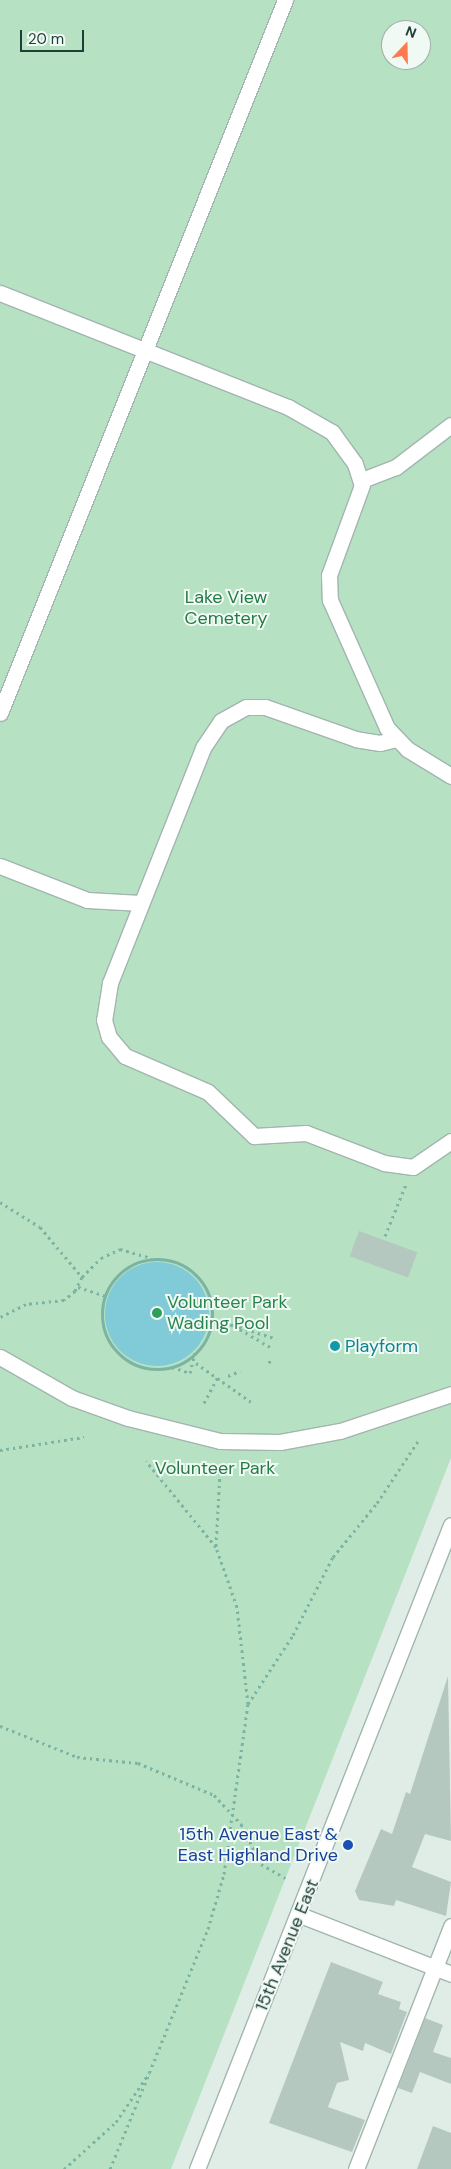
<!DOCTYPE html>
<html>
<head>
<meta charset="utf-8">
<style>
  body { margin:0 }
  #map { position:relative; width:451px; height:2169px; overflow:hidden; background:#e0ede7; font-family:"DM Sans",sans-serif }
  div>[style] { position:absolute }
  .green>* { inset:0; background:#b6e1c2 }
  .water>* { inset:0; background:#81cbd9 }
  .round { border-radius:50% }
  .building>* { inset:0; background:#b5c8c0; transform-origin:0 0 }
  .path>* { height:3px; margin-top:-1.5px; transform-origin:0; background:repeating-linear-gradient(90deg,#7cb4a3 0 2.5px,transparent 0 6.5px) }
  .path>.ring { margin:-1.5px; padding:0; box-sizing:content-box; background:none; border:3px solid #7cb4a3; border-radius:50% }
  .roads { filter:drop-shadow(1px 0 #a2b5af) drop-shadow(-1px 0 #a2b5af) drop-shadow(0 1px #a2b5af) drop-shadow(0 -1px #a2b5af) }
  .minor>* { height:15px; margin:-7.5px; padding:0 7.5px; transform-origin:7.5px; border-radius:7.5px; background:#fff }
  .dots>* { width:14px; height:14px; translate:-50% -50%; box-sizing:border-box; border:2px solid #f1f9f5; border-radius:50% }
  span { translate:-50% -50%; white-space:nowrap; text-align:center; line-height:1.15; -webkit-text-stroke:4px #f1f9f5; paint-order:stroke }
  .park-label { font-size:18px; color:#237b46 }
  .leisure-label { font-size:18px; color:#27864d }
  .left { translate:0 -50%; text-align:left }
  .culture-label { font-size:18px; color:#0d838f }
  .transit-label { font-size:18px; color:#164399 }
  .right { translate:-100% -50%; text-align:right }
  .street-label { font-size:18px; color:#1e3f37 }
  .north { position:absolute; left:381px; top:20px; width:50px; height:50px; box-sizing:border-box; background:#f1f9f5; border:1px solid #9dafa9; border-radius:50%; rotate:21deg; font-size:14px; font-weight:700; line-height:20px; text-align:center; color:#1e3f37 }
  .north::after { content:''; display:block; margin:auto; width:18px; height:22px; background:#ff7a4c; clip-path:polygon(50% 0,100% 100%,50% 72%,0 100%) }
  .scale { position:absolute; left:20px; top:30px; width:64px; height:22px; box-sizing:border-box; border:2px solid #1e3f37; border-top:0; padding-left:6px; font-size:15px; line-height:18px; white-space:nowrap; color:#1e3f37; -webkit-text-stroke:4px #f1f9f5; paint-order:stroke }
</style>
</head>
<body>
<div id="map">
  <div class="green">
    <div style="clip-path:polygon(evenodd,0 0,451px 0,451px 1458px,171px 2169px,0 2169px,0 0,391px 30px,421px 30px,421px 60px,391px 60px,391px 30px)"></div>
  </div>
  <div class="water">
    <div class="round" style="left:105px;top:1262px;width:104px;height:104px"></div>
  </div>
  <div class="building">
    <div style="left:359px;top:1231px;width:62px;height:27px;rotate:20deg"></div>
    <div style="clip-path:polygon(448px 1676px,451px 1841px,425px 1834px,412px 1867px,451px 1882px,446px 1916px,396px 1900px,394px 1906px,359px 1900px,355px 1891px,381px 1829px,392px 1834px,406px 1792px,410px 1794px)"></div>
    <div style="clip-path:polygon(331px 1962px,383px 1982px,378px 1994px,401px 2002px,399px 2009px,407px 2012px,391px 2054px,365px 2043px,363px 2051px,340px 2042px,349px 2080px,337px 2083px,328px 2107px,365px 2120px,352px 2152px,269px 2123px)"></div>
    <div style="clip-path:polygon(425px 2018px,443px 2025px,433px 2052px,451px 2058px,451px 2084px,420px 2072px,412px 2093px,398px 2088px)"></div>
    <div style="clip-path:polygon(433px 2126px,451px 2133px,451px 2169px,417px 2169px)"></div>
  </div>
  <div class="path">
    <div style="left:0;top:1202px;width:47px;rotate:32deg"></div>
    <div style="left:40px;top:1227px;width:65px;rotate:50deg"></div>
    <div style="left:82px;top:1277px;width:16px;rotate:117deg"></div>
    <div style="left:75px;top:1291px;width:14px;rotate:141deg"></div>
    <div style="left:64px;top:1300px;width:38px;rotate:174deg"></div>
    <div style="left:26px;top:1304px;width:29px;rotate:153deg"></div>
    <div style="left:385px;top:1236px;width:56px;rotate:-68deg"></div>
    <div class="ring" style="left:102px;top:1259px;width:107px;height:107px"></div>
    <div style="left:82px;top:1277px;width:27px;rotate:-45deg"></div>
    <div style="left:101px;top:1258px;width:21px;rotate:-25deg"></div>
    <div style="left:120px;top:1249px;width:33px;rotate:16deg"></div>
    <div style="left:78px;top:1287px;width:28px;rotate:18deg"></div>
    <div style="left:211px;top:1323px;width:22px;rotate:5deg"></div>
    <div style="left:270px;top:1347px;width:43px;rotate:-149.3deg"></div>
    <div style="left:233px;top:1325px;width:43px;rotate:17.6deg"></div>
    <div style="left:196px;top:1363px;width:67px;rotate:35.3deg"></div>
    <div style="left:269px;top:1363px;width:5px;rotate:-68deg"></div>
    <div style="left:172px;top:1367px;width:19px;rotate:18deg"></div>
    <div style="left:190px;top:1373px;width:21px;rotate:-76deg"></div>
    <div style="left:228px;top:1376px;width:13px;rotate:-23deg"></div>
    <div style="left:204px;top:1403px;width:30px;rotate:-62deg"></div>
    <div style="left:0;top:1450px;width:85px;rotate:-8.8deg"></div>
    <div style="left:216px;top:1546px;width:73px;rotate:-86.9deg"></div>
    <div style="left:248px;top:1704px;width:82px;rotate:-56.9deg"></div>
    <div style="left:293px;top:1635px;width:88px;rotate:-62.9deg"></div>
    <div style="left:333px;top:1557px;width:70px;rotate:-50.8deg"></div>
    <div style="left:377px;top:1503px;width:74px;rotate:-56.5deg"></div>
    <div style="left:0;top:1726px;width:83px;rotate:21.9deg"></div>
    <div style="left:77px;top:1757px;width:61px;rotate:5.6deg"></div>
    <div style="left:138px;top:1763px;width:82px;rotate:22.8deg"></div>
    <div style="left:214px;top:1795px;width:40px;rotate:47deg"></div>
    <div style="left:241px;top:1824px;width:45px;rotate:63.4deg"></div>
    <div style="left:261px;top:1864px;width:28px;rotate:30deg"></div>
    <div style="left:64px;top:2169px;width:70px;rotate:-42.1deg"></div>
    <div style="left:116px;top:2122px;width:59px;rotate:-56deg"></div>
    <div style="left:110px;top:2169px;width:259px;rotate:-67.8deg"></div>
    <div style="left:208px;top:1929px;width:57px;rotate:-73.8deg"></div>
    <div style="left:224px;top:1874px;width:172px;rotate:-82deg"></div>
    <div style="left:248px;top:1704px;width:98px;rotate:-96.5deg"></div>
    <div style="left:237px;top:1607px;width:64px;rotate:-109.3deg"></div>
    <div style="left:216px;top:1547px;width:111px;rotate:-129.1deg"></div>
  </div>
  <div class="roads">
    <div class="minor">
      <div style="left:0;top:293px;width:310px;rotate:21.6deg"></div>
      <div style="left:288px;top:407px;width:51px;rotate:29.6deg"></div>
      <div style="left:332px;top:432px;width:39px;rotate:54deg"></div>
      <div style="left:355px;top:464px;width:22px;rotate:72deg"></div>
      <div style="left:362px;top:485px;width:96px;rotate:110.1deg"></div>
      <div style="left:329px;top:575px;width:25px;rotate:88deg"></div>
      <div style="left:330px;top:600px;width:140px;rotate:66deg"></div>
      <div style="left:387px;top:728px;width:29px;rotate:46deg"></div>
      <div style="left:407px;top:749px;width:52px;rotate:31.5deg"></div>
      <div style="left:362px;top:480px;width:36px;rotate:-21deg"></div>
      <div style="left:396px;top:467px;width:69px;rotate:-37.4deg"></div>
      <div style="left:0;top:713px;width:768px;rotate:-68.21deg"></div>
      <div style="left:396px;top:739px;width:16px;rotate:166deg"></div>
      <div style="left:380px;top:743px;width:24px;rotate:-171deg"></div>
      <div style="left:356px;top:739px;width:96px;rotate:-160.6deg"></div>
      <div style="left:265px;top:707px;width:19px;rotate:180deg"></div>
      <div style="left:246px;top:707px;width:29px;rotate:151deg"></div>
      <div style="left:221px;top:721px;width:32px;rotate:124deg"></div>
      <div style="left:203px;top:748px;width:253px;rotate:111.6deg"></div>
      <div style="left:110px;top:983px;width:37px;rotate:99deg"></div>
      <div style="left:104px;top:1020px;width:18px;rotate:74deg"></div>
      <div style="left:109px;top:1037px;width:25px;rotate:50deg"></div>
      <div style="left:125px;top:1056px;width:90px;rotate:23.4deg"></div>
      <div style="left:208px;top:1092px;width:64px;rotate:43.7deg"></div>
      <div style="left:254px;top:1136px;width:52px;rotate:-3.3deg"></div>
      <div style="left:306px;top:1133px;width:84px;rotate:21deg"></div>
      <div style="left:384px;top:1163px;width:29px;rotate:8deg"></div>
      <div style="left:413px;top:1167px;width:46px;rotate:-34.4deg"></div>
      <div style="left:0;top:866px;width:93px;rotate:21.3deg"></div>
      <div style="left:87px;top:900px;width:54px;rotate:3.2deg"></div>
      <div style="left:0;top:1357px;width:83px;rotate:29.7deg"></div>
      <div style="left:72px;top:1398px;width:59px;rotate:19.7deg"></div>
      <div style="left:128px;top:1418px;width:95px;rotate:14deg"></div>
      <div style="left:220px;top:1441px;width:60px;rotate:1deg"></div>
      <div style="left:280px;top:1442px;width:61px;rotate:-10.4deg"></div>
      <div style="left:340px;top:1431px;width:117px;rotate:-18.4deg"></div>
      <div style="left:300px;top:1915px;width:162px;rotate:21.3deg"></div>
      <div style="left:197px;top:2169px;width:692px;rotate:-68.48deg"></div>
      <div style="left:356px;top:2169px;width:261px;rotate:-68.6deg"></div>
    </div>
  </div>
  <div class="dots">
    <div style="left:157px;top:1313px;background:#2e9e5b"></div>
    <div style="left:335px;top:1346px;background:#0f9aa8"></div>
    <div style="left:348px;top:1845px;background:#1a4fb4"></div>
  </div>
  <div class="park-label">
    <span style="left:226px;top:608px">Lake View<br>Cemetery</span>
    <span style="left:215px;top:1468px">Volunteer Park</span>
  </div>
  <div class="leisure-label">
    <span class="left" style="left:167px;top:1313px">Volunteer Park<br>Wading Pool</span>
  </div>
  <div class="culture-label">
    <span class="left" style="left:345px;top:1346px">Playform</span>
  </div>
  <div class="transit-label">
    <span class="right" style="left:338px;top:1845px">15th Avenue East &amp;<br>East Highland Drive</span>
  </div>
  <div class="street-label">
    <span style="left:287px;top:1945px;rotate:-68deg">15th Avenue East</span>
  </div>
  <div class="north">N</div>
  <div class="scale">20 m</div>
</div>
</body>
</html>
